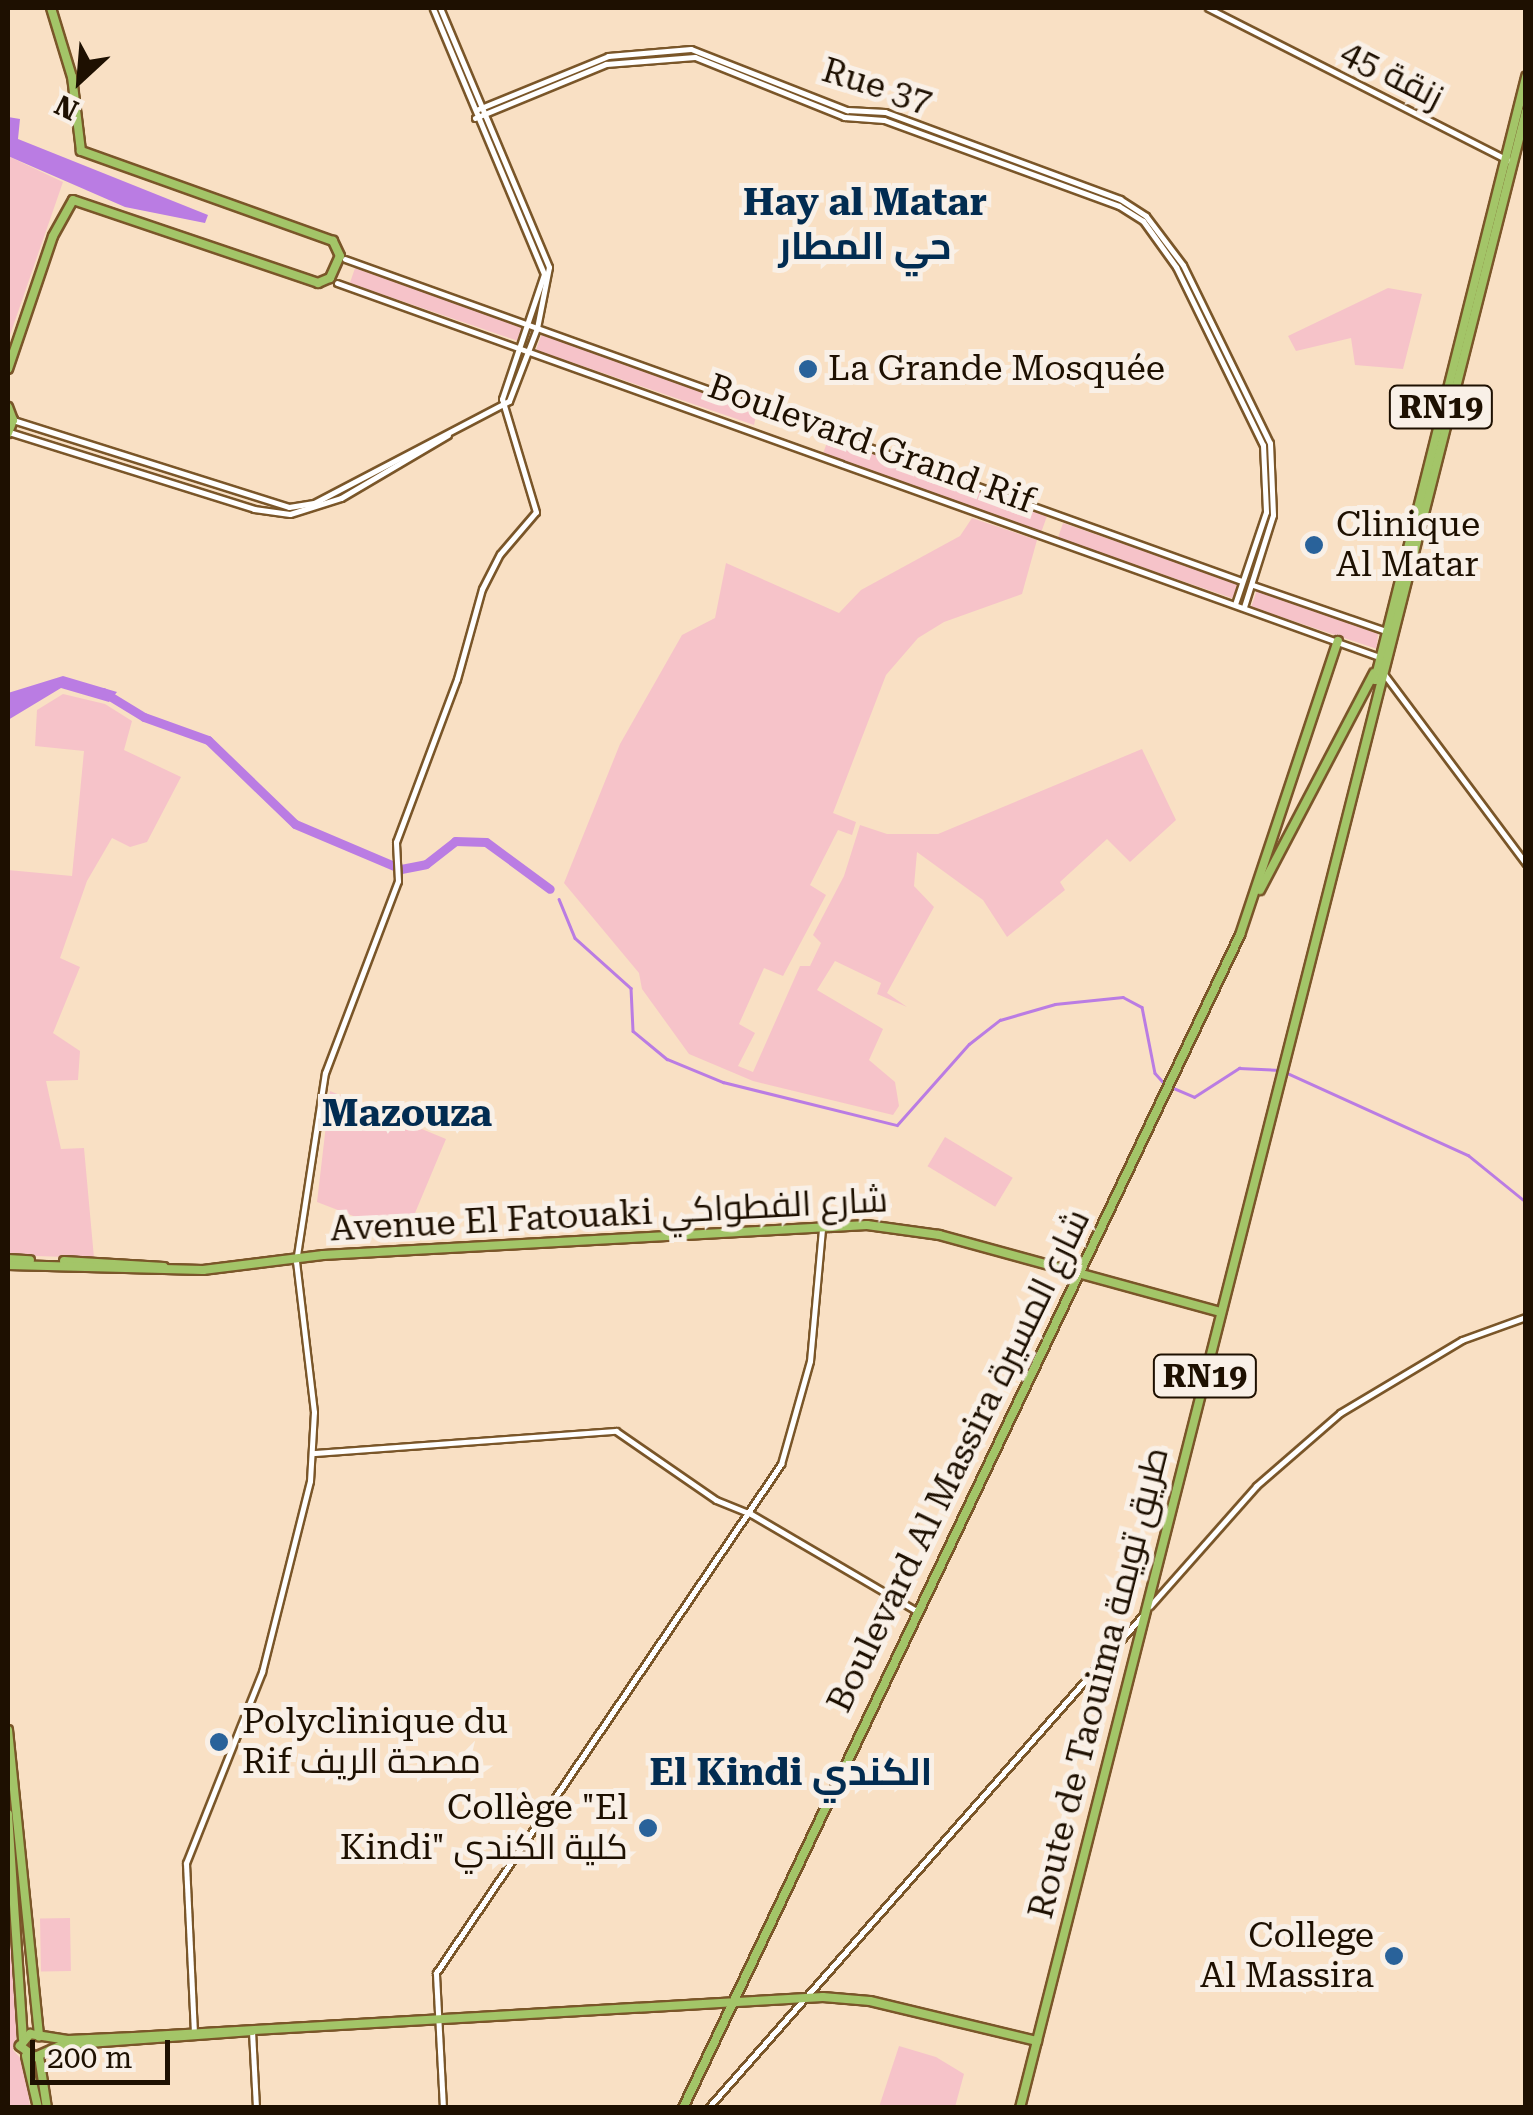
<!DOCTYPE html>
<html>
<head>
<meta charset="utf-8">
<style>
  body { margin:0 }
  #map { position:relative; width:1533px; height:2115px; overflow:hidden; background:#f9e0c4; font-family:"Roboto Serif",Cairo,serif }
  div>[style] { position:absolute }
  .green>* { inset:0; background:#f6c3c9; transform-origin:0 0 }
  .water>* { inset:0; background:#ba7ce3 }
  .stream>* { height:2.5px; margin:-1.25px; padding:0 1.25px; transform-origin:1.25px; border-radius:1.25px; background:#ba7ce3 }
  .river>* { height:9px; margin:-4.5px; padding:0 4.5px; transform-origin:4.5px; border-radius:4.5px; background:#ba7ce3 }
  .roads { filter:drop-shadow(2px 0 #7a5629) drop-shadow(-2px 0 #7a5629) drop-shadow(0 2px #7a5629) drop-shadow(0 -2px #7a5629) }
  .minor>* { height:5px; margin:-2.5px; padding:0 2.5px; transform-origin:2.5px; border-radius:2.5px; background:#fff }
  .major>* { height:8px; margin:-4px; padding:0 4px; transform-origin:4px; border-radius:4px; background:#a3c568 }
  .dots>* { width:28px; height:28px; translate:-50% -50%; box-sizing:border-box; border:5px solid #f9f0e7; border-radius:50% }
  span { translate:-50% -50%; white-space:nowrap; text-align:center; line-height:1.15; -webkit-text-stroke:10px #f9f0e7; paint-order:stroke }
  .shield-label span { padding:2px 8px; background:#f9f0e7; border:2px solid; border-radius:8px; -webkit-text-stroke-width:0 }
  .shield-label { font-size:32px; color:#1e1001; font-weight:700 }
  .street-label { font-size:35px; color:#1e1001 }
  .poi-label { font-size:35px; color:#1e1001 }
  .left { translate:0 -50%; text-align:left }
  .right { translate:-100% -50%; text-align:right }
  .neighbourhood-label { font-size:38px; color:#022c51; font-weight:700 }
  .frame { position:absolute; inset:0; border:10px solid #1e1001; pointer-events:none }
  .north { position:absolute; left:30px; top:30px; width:100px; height:100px; -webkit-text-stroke:8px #f9f0e7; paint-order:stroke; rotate:206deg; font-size:28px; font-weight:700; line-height:40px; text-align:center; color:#1e1001 }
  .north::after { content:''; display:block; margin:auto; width:35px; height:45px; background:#1e1001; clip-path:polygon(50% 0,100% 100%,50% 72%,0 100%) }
  .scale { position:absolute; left:30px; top:2040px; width:140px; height:45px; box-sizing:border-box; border:5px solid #1e1001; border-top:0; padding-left:12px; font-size:30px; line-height:35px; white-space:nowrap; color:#1e1001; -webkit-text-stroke:8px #f9f0e7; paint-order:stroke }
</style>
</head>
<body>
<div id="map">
  <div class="green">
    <div style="clip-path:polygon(8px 156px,63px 182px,8px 341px)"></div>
    <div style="left:355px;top:268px;width:178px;height:16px;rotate:19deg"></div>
    <div style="clip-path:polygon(1388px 288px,1422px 294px,1403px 369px,1355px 365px,1351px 338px,1296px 351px,1288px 336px)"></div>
    <div style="clip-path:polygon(542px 333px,757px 411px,754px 425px,536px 350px)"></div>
    <div style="left:829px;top:437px;width:232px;height:17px;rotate:20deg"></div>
    <div style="clip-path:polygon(972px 518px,1037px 540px,1022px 594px,944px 622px,918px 638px,886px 675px,833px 813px,856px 822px,852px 835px,838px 830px,810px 885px,826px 895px,783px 976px,764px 968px,739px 1024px,755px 1033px,738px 1066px,753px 1072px,800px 966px,810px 966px,821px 943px,813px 935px,844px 876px,860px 825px,887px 834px,938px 834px,1142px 749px,1176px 820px,1130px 862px,1107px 839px,1060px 882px,1065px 890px,1007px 937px,983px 900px,917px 852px,914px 886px,934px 907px,887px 993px,907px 1007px,877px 994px,881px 983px,835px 961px,817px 990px,883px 1029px,869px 1060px,895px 1082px,899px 1106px,893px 1115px,753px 1081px,689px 1054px,642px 989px,639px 973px,564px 883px,620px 744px,682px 635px,715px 618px,726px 563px,839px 613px,861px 590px,960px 536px)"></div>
    <div style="left:1063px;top:523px;width:186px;height:16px;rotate:19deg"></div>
    <div style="clip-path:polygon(1257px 590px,1378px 633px,1377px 649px,1251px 607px)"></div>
    <div style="clip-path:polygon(63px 694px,105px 704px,132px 721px,124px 750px,181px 777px,147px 842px,130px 847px,112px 838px,87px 881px,60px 958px,80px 967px,53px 1033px,80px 1051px,78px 1080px,46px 1081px,61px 1149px,84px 1148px,94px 1258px,8px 1255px,8px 870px,72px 876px,84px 751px,35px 746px,37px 710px)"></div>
    <div style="clip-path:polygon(330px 1091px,446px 1139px,410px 1225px,397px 1220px,387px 1229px,317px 1202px)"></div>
    <div style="left:945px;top:1137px;width:79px;height:34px;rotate:31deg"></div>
    <div style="clip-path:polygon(8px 1910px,19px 2026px,13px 2050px,25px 2063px,30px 2107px,8px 2107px)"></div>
    <div style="left:70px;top:1918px;width:53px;height:30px;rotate:89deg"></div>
    <div style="clip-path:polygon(899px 2046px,936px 2057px,964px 2074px,955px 2107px,879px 2107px)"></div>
  </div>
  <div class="water">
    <div style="clip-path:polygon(8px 117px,20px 119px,18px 139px,208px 215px,205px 223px,125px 207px,8px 156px)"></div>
    <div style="clip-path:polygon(63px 676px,117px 692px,109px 702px,61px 688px,8px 720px,8px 693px)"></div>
  </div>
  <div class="stream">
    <div style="left:559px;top:899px;width:42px;rotate:67.7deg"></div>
    <div style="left:575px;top:938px;width:75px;rotate:41.8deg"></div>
    <div style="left:631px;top:988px;width:43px;rotate:87.3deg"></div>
    <div style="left:633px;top:1031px;width:44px;rotate:39.5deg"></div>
    <div style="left:667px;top:1059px;width:61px;rotate:22.3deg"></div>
    <div style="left:723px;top:1082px;width:179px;rotate:13.9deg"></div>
    <div style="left:897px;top:1125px;width:108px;rotate:-48.4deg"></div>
    <div style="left:969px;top:1044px;width:39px;rotate:-38deg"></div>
    <div style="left:1000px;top:1020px;width:57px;rotate:-16.2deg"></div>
    <div style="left:1055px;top:1004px;width:68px;rotate:-5.9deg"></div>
    <div style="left:1123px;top:997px;width:21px;rotate:28deg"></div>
    <div style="left:1142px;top:1007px;width:67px;rotate:78.9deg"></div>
    <div style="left:1155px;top:1073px;width:13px;rotate:48deg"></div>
    <div style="left:1287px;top:1073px;width:199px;rotate:24.4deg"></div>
    <div style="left:1468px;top:1155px;width:75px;rotate:39deg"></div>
    <div style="left:1171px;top:1087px;width:25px;rotate:23deg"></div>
    <div style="left:1194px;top:1097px;width:54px;rotate:-32.8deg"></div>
    <div style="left:1239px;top:1068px;width:41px;rotate:2.8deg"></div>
  </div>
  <div class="river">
    <div style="left:103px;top:692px;width:48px;rotate:31.4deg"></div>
    <div style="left:144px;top:717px;width:68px;rotate:19.8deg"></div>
    <div style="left:208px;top:740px;width:121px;rotate:44deg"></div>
    <div style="left:295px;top:824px;width:115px;rotate:23deg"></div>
    <div style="left:401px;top:869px;width:25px;rotate:-11deg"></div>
    <div style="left:426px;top:864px;width:37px;rotate:-38deg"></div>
    <div style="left:455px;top:841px;width:31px;rotate:2deg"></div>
    <div style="left:486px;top:842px;width:79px;rotate:36.3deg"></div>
  </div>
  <div class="roads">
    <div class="minor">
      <div style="left:1208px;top:8px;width:336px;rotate:26.9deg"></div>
      <div style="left:476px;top:110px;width:143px;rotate:-22.2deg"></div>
      <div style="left:608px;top:56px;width:83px;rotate:-4.8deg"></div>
      <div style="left:691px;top:49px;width:168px;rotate:21.4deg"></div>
      <div style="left:847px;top:110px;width:38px;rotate:3deg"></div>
      <div style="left:885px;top:112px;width:251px;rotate:20.3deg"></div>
      <div style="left:1120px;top:199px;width:31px;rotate:33deg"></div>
      <div style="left:1146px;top:216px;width:61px;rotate:52.9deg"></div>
      <div style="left:1183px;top:265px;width:198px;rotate:64deg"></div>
      <div style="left:1270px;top:443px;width:72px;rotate:87.6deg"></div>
      <div style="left:1273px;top:515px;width:96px;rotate:107.5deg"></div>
      <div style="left:475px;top:118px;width:142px;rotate:-22.4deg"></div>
      <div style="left:606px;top:64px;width:89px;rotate:-4.5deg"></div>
      <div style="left:695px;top:57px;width:161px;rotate:21.9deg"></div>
      <div style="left:844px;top:117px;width:40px;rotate:4.3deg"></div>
      <div style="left:884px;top:120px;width:250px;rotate:20.1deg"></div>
      <div style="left:1119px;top:206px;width:28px;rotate:32deg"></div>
      <div style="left:1143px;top:221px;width:57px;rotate:54.3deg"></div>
      <div style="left:1176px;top:267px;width:198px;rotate:64deg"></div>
      <div style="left:1263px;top:445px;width:67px;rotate:87.4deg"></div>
      <div style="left:1266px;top:512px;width:97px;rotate:108.6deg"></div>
      <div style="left:345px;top:259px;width:953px;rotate:19.75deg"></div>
      <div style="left:337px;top:283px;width:1107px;rotate:19.74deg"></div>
      <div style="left:13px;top:420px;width:289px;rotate:17.5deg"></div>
      <div style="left:289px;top:507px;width:25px;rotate:-9deg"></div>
      <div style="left:314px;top:503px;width:220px;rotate:-27.6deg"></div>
      <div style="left:509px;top:401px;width:78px;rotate:-69deg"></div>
      <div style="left:537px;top:328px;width:62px;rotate:-78.9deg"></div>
      <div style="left:549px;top:267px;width:281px;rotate:-112.8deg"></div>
      <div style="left:9px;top:432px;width:257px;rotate:17.4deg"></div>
      <div style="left:254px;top:509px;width:36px;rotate:8deg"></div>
      <div style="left:290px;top:514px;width:53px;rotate:-17.4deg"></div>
      <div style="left:341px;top:498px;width:124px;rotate:-30.5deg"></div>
      <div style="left:1253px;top:585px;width:144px;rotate:19.1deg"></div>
      <div style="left:1384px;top:674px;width:237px;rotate:53.2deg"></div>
      <div style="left:314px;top:1453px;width:303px;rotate:-4.2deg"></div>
      <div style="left:616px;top:1431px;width:121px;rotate:34.6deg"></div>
      <div style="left:716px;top:1500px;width:38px;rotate:22deg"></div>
      <div style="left:751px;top:1514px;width:194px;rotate:30.4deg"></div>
      <div style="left:1150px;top:1606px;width:160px;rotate:-48.5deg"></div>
      <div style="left:1256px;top:1486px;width:111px;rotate:-41deg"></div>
      <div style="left:1340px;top:1413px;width:142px;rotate:-30.9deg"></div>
      <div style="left:1462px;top:1340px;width:68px;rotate:-19.8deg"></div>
      <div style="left:252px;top:2031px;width:77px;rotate:87deg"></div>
      <div style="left:194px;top:2033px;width:170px;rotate:-92.7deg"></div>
      <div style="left:186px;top:1863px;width:206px;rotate:-68.3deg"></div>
      <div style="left:262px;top:1672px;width:197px;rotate:-75.9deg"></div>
      <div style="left:310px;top:1481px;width:69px;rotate:-86.7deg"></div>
      <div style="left:314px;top:1412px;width:151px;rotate:-96.8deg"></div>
      <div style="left:296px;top:1262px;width:191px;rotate:-81.3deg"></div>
      <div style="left:325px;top:1073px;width:205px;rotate:-69.2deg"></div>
      <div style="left:398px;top:881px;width:39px;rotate:-93deg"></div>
      <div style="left:396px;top:842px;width:174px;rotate:-69.5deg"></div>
      <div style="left:457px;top:679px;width:93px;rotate:-74.5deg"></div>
      <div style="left:482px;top:589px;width:39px;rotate:-63deg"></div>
      <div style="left:500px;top:554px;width:55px;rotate:-49.4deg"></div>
      <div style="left:536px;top:512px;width:118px;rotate:-106.7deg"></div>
      <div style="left:502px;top:399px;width:132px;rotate:-71.4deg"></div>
      <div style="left:544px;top:274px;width:288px;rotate:-112.7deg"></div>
      <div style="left:443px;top:2108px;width:135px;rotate:-93deg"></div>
      <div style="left:436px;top:1973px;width:615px;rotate:-55.87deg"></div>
      <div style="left:781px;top:1464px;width:107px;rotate:-74.3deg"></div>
      <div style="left:810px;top:1361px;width:133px;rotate:-84.8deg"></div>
      <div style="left:708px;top:2108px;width:657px;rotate:-48.58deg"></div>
    </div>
    <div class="major">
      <div style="left:8px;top:369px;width:140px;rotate:-71.3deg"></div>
      <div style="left:53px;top:236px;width:41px;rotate:-60.9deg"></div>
      <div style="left:73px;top:200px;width:259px;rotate:18.7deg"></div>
      <div style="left:318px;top:283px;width:13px;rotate:-23deg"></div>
      <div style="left:330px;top:278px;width:24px;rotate:-66deg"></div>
      <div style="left:340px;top:256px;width:17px;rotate:-115deg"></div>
      <div style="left:333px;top:241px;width:268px;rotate:-160.3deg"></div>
      <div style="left:81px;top:151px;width:75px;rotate:-96.9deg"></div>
      <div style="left:72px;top:77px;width:72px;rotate:-106.9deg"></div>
      <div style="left:8px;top:407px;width:14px;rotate:69deg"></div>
      <div style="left:13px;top:420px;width:14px;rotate:111deg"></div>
      <div style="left:1375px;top:680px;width:622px;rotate:-75.94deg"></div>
      <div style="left:1260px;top:890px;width:245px;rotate:-62.3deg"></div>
      <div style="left:8px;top:1259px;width:22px;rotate:3deg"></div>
      <div style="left:64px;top:1261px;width:100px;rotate:3.4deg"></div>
      <div style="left:8px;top:1265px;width:195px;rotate:1.5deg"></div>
      <div style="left:203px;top:1270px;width:121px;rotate:-7.1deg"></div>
      <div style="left:323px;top:1255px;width:545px;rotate:-3.16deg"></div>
      <div style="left:867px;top:1225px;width:73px;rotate:7.9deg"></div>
      <div style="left:939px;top:1235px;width:292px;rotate:15.3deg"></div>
      <div style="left:8px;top:1730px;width:308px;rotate:84.2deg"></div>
      <div style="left:8px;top:1814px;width:225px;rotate:86.2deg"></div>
      <div style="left:252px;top:2031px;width:191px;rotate:175.8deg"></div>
      <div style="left:62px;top:2045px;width:30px;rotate:156deg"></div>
      <div style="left:35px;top:2057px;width:19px;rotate:-144deg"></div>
      <div style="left:20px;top:2046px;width:16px;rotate:-50deg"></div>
      <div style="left:30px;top:2034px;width:38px;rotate:9deg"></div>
      <div style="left:68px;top:2040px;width:66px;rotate:-2.6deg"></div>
      <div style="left:134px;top:2037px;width:690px;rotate:-3.32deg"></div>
      <div style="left:823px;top:1997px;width:47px;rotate:4.9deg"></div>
      <div style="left:870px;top:2001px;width:172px;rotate:13.5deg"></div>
      <div style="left:26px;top:2056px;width:53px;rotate:77deg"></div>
      <div style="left:39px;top:2056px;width:53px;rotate:81.3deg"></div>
      <div style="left:683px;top:2108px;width:1299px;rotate:-64.6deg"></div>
      <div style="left:1240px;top:935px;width:310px;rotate:-71.6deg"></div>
      <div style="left:1020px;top:2108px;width:2060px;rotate:-75.78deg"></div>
    </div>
  </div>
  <div class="dots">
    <div style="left:808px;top:369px;background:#29629a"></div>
    <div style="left:1314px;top:545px;background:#29629a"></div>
    <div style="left:219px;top:1742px;background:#29629a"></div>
    <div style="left:648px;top:1828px;background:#29629a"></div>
    <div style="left:1394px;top:1956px;background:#29629a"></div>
  </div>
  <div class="shield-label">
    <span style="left:1441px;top:407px">RN19</span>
    <span style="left:1205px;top:1376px">RN19</span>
  </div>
  <div class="street-label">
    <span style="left:1392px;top:75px;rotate:27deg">زنقة 45</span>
    <span style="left:877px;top:86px;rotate:17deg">Rue 37</span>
    <span style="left:871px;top:444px;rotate:20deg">Boulevard Grand Rif</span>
    <span style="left:609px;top:1215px;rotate:-3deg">Avenue El Fatouaki شارع الفطواكي</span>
    <span style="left:959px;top:1461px;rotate:-64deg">Boulevard Al Massira شارع المسيرة</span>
    <span style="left:1099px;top:1683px;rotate:-76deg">Route de Taouima طريق تويمة</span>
  </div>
  <div class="poi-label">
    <span class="left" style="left:828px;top:369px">La Grande Mosquée</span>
    <span class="left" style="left:1336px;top:545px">Clinique<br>Al Matar</span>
    <span class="left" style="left:242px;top:1742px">Polyclinique du<br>Rif مصحة الريف</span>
    <span class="right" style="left:628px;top:1828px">Collège "El<br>Kindi" كلية الكندي</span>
    <span class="right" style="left:1374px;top:1956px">College<br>Al Massira</span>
  </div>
  <div class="neighbourhood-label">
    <span style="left:865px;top:225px">Hay al Matar<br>حي المطار</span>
    <span style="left:407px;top:1114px">Mazouza</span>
    <span style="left:791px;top:1773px">El Kindi الكندي</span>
  </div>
  <div class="frame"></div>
  <div class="north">N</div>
  <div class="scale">200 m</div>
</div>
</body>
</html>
